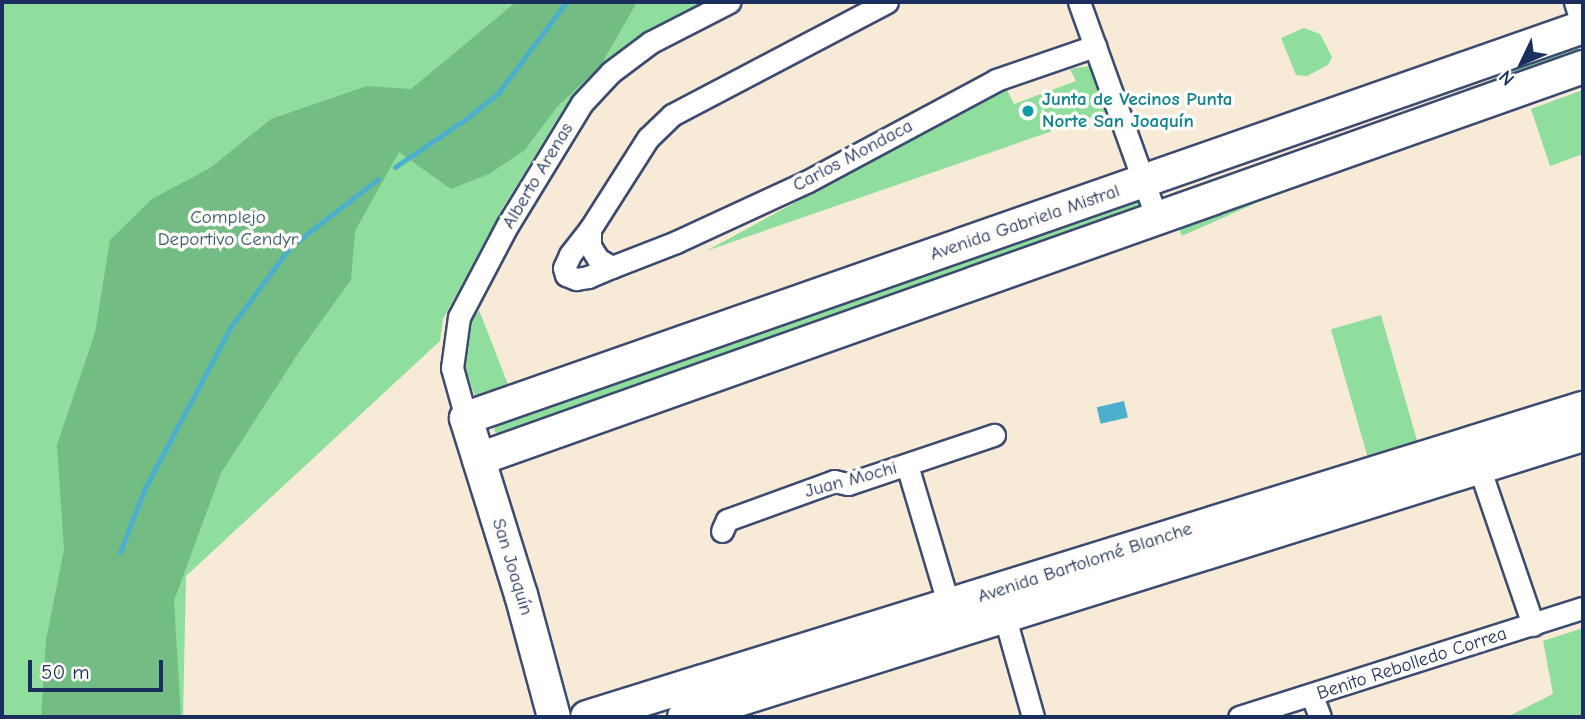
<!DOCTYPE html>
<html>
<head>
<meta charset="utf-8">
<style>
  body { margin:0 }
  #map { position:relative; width:1585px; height:719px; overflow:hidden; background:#f7ead6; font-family:"Comic Neue",sans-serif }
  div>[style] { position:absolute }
  .green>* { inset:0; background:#8fde9d; transform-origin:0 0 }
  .forest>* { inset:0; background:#73bd84 }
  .water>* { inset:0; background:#4cafcb; transform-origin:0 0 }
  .stream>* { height:5px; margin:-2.5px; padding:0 2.5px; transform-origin:2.5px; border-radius:2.5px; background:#4cafcb }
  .roads { filter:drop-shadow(2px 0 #3c4b70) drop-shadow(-2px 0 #3c4b70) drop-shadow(0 2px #3c4b70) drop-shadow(0 -2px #3c4b70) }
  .street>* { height:21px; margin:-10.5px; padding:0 10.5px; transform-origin:10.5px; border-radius:10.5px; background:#fff }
  .secondary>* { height:32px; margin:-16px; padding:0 16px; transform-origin:16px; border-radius:16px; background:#fff }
  .dots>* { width:19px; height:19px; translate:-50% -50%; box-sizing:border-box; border:4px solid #fdfcf7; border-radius:50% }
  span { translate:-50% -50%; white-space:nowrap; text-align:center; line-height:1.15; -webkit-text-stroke:7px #fdfcf7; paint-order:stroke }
  .culture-label { font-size:19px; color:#0d838f; font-weight:700 }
  .left { translate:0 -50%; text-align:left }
  .street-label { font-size:19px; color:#1b2f5e }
  .park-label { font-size:19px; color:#385b6e }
  .frame { position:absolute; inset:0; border:4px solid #1b2f5e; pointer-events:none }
  .north { position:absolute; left:1487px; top:28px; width:70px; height:70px; -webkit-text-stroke:5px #fdfcf7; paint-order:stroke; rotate:226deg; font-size:19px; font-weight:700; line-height:28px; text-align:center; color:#1b2f5e }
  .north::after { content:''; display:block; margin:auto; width:24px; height:32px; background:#1b2f5e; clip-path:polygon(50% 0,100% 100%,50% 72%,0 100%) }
  .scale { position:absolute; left:28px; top:660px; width:135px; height:32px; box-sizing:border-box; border:4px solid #1b2f5e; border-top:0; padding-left:9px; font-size:21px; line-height:24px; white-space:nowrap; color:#1b2f5e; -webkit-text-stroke:5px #fdfcf7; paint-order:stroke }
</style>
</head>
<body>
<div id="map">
  <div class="green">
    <div style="clip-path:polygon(2px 2px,703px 2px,643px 34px,564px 108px,504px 206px,443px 319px,440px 341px,186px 576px,183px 717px,2px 717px)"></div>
    <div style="clip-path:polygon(1304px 28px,1320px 34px,1332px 57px,1328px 65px,1307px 76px,1296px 75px,1281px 38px)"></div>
    <div style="left:1576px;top:42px;width:17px;height:439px;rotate:66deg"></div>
    <div style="clip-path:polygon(1089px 66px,1096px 71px,1110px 111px,706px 251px,1006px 88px,1014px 104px,1076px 81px,1070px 69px)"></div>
    <div style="clip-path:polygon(1583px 90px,1583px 154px,1550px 166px,1531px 109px)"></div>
    <div style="clip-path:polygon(1138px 196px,1143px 212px,503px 437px,494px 431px,498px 420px)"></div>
    <div style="clip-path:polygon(479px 310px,511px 392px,476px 399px,464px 365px,464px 347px,469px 326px)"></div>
    <div style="left:1381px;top:315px;width:139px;height:52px;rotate:74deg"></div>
    <div style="clip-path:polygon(1583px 628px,1583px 717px,1507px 717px,1553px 694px,1543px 641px)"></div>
  </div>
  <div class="forest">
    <div style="clip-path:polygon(516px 2px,637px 2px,601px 65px,557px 107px,525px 150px,489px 174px,451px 189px,399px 152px,355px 231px,351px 280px,301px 349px,221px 473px,174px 601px,181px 717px,41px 717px,46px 640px,64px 550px,57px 445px,95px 333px,110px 240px,152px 199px,210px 168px,271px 119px,367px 86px,411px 89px)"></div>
  </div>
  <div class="water">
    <div style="left:1124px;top:401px;width:17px;height:28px;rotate:77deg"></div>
  </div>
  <div class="stream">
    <div style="left:395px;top:167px;width:86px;rotate:-34.1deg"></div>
    <div style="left:466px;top:119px;width:41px;rotate:-39.1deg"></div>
    <div style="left:498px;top:93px;width:114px;rotate:-53.2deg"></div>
    <div style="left:120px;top:552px;width:69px;rotate:-68.7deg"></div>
    <div style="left:145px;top:488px;width:181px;rotate:-62deg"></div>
    <div style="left:230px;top:328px;width:101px;rotate:-53.5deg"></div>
    <div style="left:290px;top:247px;width:111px;rotate:-37.7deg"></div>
  </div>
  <div class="roads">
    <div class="street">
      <div style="left:887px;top:2px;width:243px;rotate:152.3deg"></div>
      <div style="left:672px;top:115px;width:33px;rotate:136deg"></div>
      <div style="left:648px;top:138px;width:108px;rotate:122.5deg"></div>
      <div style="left:590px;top:229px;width:17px;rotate:90deg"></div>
      <div style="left:590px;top:246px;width:15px;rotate:58deg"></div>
      <div style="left:598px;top:259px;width:16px;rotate:30deg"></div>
      <div style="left:612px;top:267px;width:69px;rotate:-21.3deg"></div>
      <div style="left:676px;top:242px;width:145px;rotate:-24.8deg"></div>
      <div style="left:808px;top:181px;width:213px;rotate:-28.2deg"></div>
      <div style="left:996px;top:80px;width:105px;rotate:-19deg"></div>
      <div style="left:1079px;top:2px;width:231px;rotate:70.2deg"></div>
      <div style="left:1575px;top:2px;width:26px;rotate:72deg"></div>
      <div style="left:590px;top:229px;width:33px;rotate:128deg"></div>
      <div style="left:570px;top:255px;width:14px;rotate:115deg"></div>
      <div style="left:564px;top:268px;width:7px;rotate:74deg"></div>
      <div style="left:566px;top:275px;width:11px;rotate:22deg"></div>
      <div style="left:576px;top:279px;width:12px;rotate:-9deg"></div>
      <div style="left:588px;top:277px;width:26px;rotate:-23deg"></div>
      <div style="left:466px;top:418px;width:52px;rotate:-105.6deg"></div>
      <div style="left:452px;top:368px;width:51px;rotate:-82.2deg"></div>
      <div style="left:459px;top:317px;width:103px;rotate:-62.2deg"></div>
      <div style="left:507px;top:226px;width:144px;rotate:-58.6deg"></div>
      <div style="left:582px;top:103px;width:42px;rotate:-46.9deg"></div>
      <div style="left:611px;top:72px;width:50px;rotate:-36.9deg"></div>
      <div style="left:651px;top:42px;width:88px;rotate:-27.1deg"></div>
      <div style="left:907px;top:465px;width:147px;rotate:73.4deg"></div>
      <div style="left:1479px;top:467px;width:167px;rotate:71.1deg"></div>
      <div style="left:722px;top:531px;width:12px;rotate:-66deg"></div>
      <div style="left:727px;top:520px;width:114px;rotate:-20deg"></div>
      <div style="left:834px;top:481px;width:14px;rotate:12deg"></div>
      <div style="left:848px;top:484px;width:154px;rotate:-18.6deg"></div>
      <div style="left:1005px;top:618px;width:103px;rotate:74.2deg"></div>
      <div style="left:1312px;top:696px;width:22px;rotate:69deg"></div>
      <div style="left:1239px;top:717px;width:361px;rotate:-17.6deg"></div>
    </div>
    <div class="secondary">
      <div style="left:479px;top:459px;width:1172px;rotate:-19.55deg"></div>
      <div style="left:554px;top:717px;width:126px;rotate:-105.1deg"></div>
      <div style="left:521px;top:595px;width:185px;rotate:-107.3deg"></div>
      <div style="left:466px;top:418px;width:1183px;rotate:-19.29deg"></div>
      <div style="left:587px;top:717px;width:1043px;rotate:-17.24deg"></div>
      <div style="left:684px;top:717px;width:942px;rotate:-17.42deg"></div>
    </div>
  </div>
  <div class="dots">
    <div style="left:1028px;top:111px;background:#0f9aa8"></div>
  </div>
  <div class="culture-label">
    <span class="left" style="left:1042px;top:111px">Junta de Vecinos Punta<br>Norte San Joaquín</span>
  </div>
  <div class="street-label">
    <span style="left:853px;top:156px;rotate:-28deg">Carlos Mondaca</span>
    <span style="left:538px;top:176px;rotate:-59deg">Alberto Arenas</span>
    <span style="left:1025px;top:223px;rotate:-19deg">Avenida Gabriela Mistral</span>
    <span style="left:851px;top:480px;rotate:-15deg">Juan Mochi</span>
    <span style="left:1085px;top:563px;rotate:-18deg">Avenida Bartolomé Blanche</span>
    <span style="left:512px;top:567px;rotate:73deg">San Joaquín</span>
    <span style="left:1412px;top:664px;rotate:-18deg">Benito Rebolledo Correa</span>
  </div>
  <div class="park-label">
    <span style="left:228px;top:229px">Complejo<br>Deportivo Cendyr</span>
  </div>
  <div class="frame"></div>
  <div class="north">N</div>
  <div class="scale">50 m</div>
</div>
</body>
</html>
